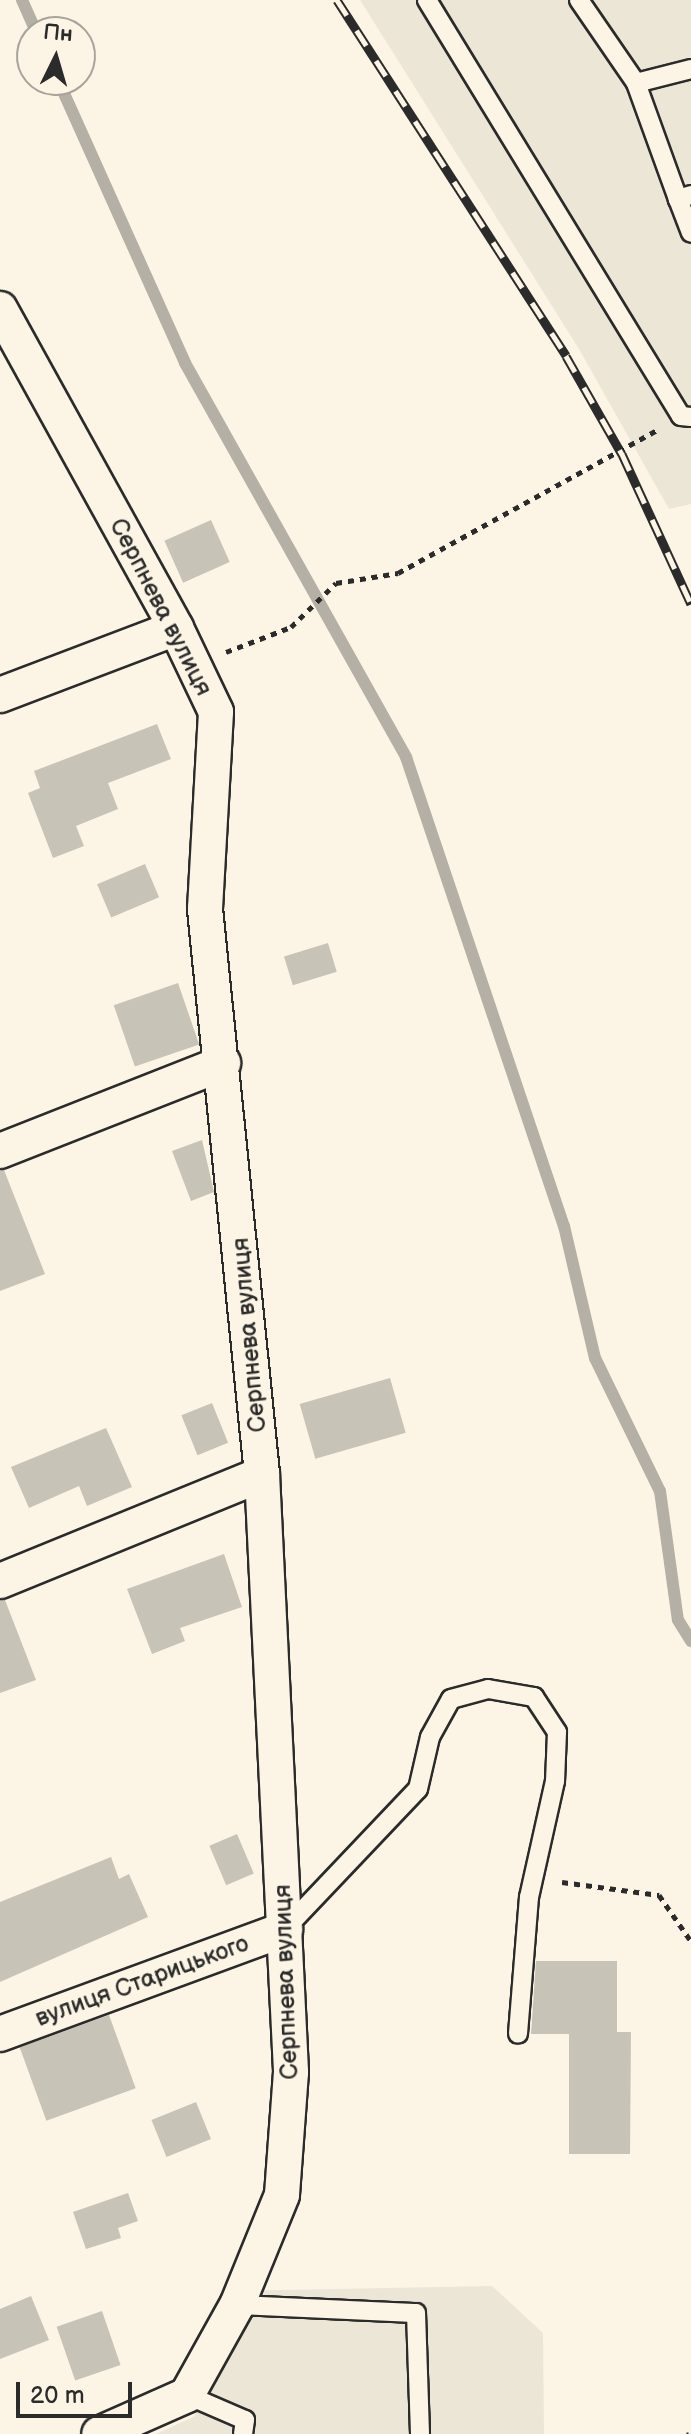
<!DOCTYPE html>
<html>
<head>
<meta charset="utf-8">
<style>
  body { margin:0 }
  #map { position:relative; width:691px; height:2434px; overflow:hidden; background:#fcf5e5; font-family:"Balsamiq Sans",sans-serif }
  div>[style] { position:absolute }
  .built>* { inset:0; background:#ece6d7 }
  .stream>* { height:12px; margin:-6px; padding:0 6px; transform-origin:6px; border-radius:6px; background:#b4b0a5 }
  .building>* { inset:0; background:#c8c3b7; transform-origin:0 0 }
  .path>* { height:5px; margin-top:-2.5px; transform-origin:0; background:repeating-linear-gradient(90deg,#2b2b2b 0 6px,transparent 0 12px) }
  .roads { filter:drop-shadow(2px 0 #2b2b2b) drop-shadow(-2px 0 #2b2b2b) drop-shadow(0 2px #2b2b2b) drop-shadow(0 -2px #2b2b2b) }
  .service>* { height:18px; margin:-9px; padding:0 9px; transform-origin:9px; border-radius:9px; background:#fcf5e5 }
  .minor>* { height:34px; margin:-17px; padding:0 17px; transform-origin:17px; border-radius:17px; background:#fcf5e5 }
  .rail>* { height:9px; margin-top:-4.5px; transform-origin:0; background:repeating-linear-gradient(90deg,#fcf5e5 0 18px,#2b2b2b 0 36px); box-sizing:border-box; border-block:2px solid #2b2b2b }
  span { translate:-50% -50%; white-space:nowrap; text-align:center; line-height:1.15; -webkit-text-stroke:6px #fcf5e5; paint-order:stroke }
  .street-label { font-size:24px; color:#2b2b2b }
  .north { position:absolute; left:16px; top:16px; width:80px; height:80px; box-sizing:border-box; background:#fcf5e5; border:2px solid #a8a49b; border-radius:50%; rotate:5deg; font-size:22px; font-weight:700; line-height:32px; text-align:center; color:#2b2b2b }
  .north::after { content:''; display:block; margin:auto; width:28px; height:36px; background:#2b2b2b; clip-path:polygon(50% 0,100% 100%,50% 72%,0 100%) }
  .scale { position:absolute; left:16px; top:2382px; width:116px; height:36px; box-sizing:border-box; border:4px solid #2b2b2b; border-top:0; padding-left:10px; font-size:24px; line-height:28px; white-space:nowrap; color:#2b2b2b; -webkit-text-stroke:6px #fcf5e5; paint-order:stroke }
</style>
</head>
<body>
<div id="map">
  <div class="built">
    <div style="clip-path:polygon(360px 0,691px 0,691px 504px,669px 509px,579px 349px)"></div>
    <div style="clip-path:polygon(492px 2286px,543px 2333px,544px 2434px,156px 2434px,195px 2416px,222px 2291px)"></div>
  </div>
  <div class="stream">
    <div style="left:22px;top:0;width:35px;rotate:66deg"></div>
    <div style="left:58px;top:80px;width:310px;rotate:65.8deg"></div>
    <div style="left:185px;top:363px;width:452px;rotate:60.7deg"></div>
    <div style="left:406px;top:757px;width:495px;rotate:71.4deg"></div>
    <div style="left:564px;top:1226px;width:136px;rotate:76.8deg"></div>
    <div style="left:595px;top:1358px;width:148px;rotate:64deg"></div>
    <div style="left:660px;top:1491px;width:130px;rotate:82.1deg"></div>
    <div style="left:678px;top:1620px;width:25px;rotate:58deg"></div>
  </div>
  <div class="building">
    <div style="left:211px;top:520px;width:46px;height:51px;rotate:66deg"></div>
    <div style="clip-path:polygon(157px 724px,171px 759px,108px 783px,118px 809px,76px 826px,84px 846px,53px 858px,28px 793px,40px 788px,34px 771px)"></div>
    <div style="left:145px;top:864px;width:36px;height:52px;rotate:67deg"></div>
    <div style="left:328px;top:943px;width:30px;height:46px;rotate:73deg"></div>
    <div style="left:178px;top:983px;width:65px;height:68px;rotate:71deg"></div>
    <div style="clip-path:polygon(202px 1140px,214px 1192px,191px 1201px,172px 1151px)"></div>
    <div style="clip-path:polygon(4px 1170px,45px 1274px,0 1291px,0 1171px)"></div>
    <div style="left:390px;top:1378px;width:57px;height:94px;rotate:74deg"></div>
    <div style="left:212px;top:1403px;width:43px;height:33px;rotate:68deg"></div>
    <div style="clip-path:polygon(106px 1428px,132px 1487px,87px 1506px,79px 1486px,29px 1508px,11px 1467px)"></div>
    <div style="clip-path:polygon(224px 1554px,242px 1607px,180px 1628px,185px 1641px,152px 1654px,127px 1589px)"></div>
    <div style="clip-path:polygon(5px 1600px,36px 1680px,0 1693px,0 1601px)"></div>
    <div style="left:237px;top:1834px;width:43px;height:30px;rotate:67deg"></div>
    <div style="clip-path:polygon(111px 1857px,119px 1879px,129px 1874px,148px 1917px,0 1982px,0 1902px)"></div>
    <div style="clip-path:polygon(536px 1961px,617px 1961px,617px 2032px,631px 2032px,630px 2154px,569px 2154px,569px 2034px,531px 2034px)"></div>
    <div style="left:109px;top:2015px;width:78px;height:95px;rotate:70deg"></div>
    <div style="left:196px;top:2102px;width:40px;height:48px;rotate:68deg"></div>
    <div style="clip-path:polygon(128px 2193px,138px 2221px,118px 2228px,121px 2238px,86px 2249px,73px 2212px)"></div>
    <div style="clip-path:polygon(31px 2296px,49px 2340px,0 2359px,0 2309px)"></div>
    <div style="left:102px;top:2311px;width:57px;height:48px;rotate:71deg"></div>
  </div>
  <div class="path">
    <div style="left:226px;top:652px;width:70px;rotate:-21deg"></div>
    <div style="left:291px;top:627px;width:63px;rotate:-44.4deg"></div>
    <div style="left:336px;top:583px;width:63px;rotate:-9.2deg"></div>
    <div style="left:398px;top:573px;width:298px;rotate:-28.9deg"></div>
    <div style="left:562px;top:1882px;width:98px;rotate:7.6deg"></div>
    <div style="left:659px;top:1895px;width:56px;rotate:55.2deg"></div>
  </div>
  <div class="roads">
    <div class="service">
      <div style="left:427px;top:0;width:487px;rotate:58.6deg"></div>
      <div style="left:681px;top:416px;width:10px;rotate:6deg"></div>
      <div style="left:579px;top:0;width:101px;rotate:55.5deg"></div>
      <div style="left:691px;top:195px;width:14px;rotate:163deg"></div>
      <div style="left:678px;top:199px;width:36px;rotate:69deg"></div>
      <div style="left:678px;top:199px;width:123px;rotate:-109.9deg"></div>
      <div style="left:636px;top:83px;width:57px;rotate:-14.3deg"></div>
      <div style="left:285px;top:1929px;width:193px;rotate:-46.5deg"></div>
      <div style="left:418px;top:1789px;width:53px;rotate:-77deg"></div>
      <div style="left:430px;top:1737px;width:43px;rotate:-61.1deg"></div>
      <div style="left:451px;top:1699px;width:38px;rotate:-15deg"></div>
      <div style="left:488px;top:1689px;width:47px;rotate:9.9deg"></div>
      <div style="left:534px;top:1697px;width:42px;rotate:56.7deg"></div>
      <div style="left:557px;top:1732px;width:49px;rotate:92.3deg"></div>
      <div style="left:555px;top:1781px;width:119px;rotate:102.6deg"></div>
      <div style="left:529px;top:1897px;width:137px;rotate:94.6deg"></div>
      <div style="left:237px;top:2305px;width:179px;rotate:2.6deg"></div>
      <div style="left:416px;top:2313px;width:121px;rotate:88.1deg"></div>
      <div style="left:187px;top:2395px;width:63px;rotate:23.3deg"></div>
      <div style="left:245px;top:2420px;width:14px;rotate:98deg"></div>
    </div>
    <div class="minor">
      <div style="left:0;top:309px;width:364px;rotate:61.1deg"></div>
      <div style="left:176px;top:628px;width:93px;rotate:64.5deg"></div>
      <div style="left:216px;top:712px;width:197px;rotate:93.2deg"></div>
      <div style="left:205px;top:909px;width:568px;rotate:84.24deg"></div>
      <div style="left:262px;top:1474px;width:599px;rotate:87.22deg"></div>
      <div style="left:291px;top:2072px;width:123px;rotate:94.2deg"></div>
      <div style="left:282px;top:2195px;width:119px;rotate:112.2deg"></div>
      <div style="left:237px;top:2305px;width:103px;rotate:119.1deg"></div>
      <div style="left:187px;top:2395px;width:96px;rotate:156.1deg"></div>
      <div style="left:0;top:695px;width:188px;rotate:-20.8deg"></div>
      <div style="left:0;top:1151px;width:240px;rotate:-21.5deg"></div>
      <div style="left:0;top:1581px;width:283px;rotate:-22.2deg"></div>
      <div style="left:0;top:2034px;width:304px;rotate:-20.2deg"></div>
    </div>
  </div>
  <div class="rail">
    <div style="left:337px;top:0;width:423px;rotate:57.2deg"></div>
    <div style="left:566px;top:356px;width:113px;rotate:60.3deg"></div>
    <div style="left:622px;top:454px;width:165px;rotate:65.3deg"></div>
    <div style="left:691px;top:2434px;width:2px;rotate:-90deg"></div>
  </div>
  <div class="street-label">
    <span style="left:161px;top:607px;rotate:63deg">Серпнева вулиця</span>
    <span style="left:249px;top:1335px;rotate:-95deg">Серпнева вулиця</span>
    <span style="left:142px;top:1981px;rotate:-20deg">вулиця Старицького</span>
    <span style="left:286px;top:1982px;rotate:-92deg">Серпнева вулиця</span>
  </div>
  <div class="north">Пн</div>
  <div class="scale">20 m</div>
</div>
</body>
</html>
